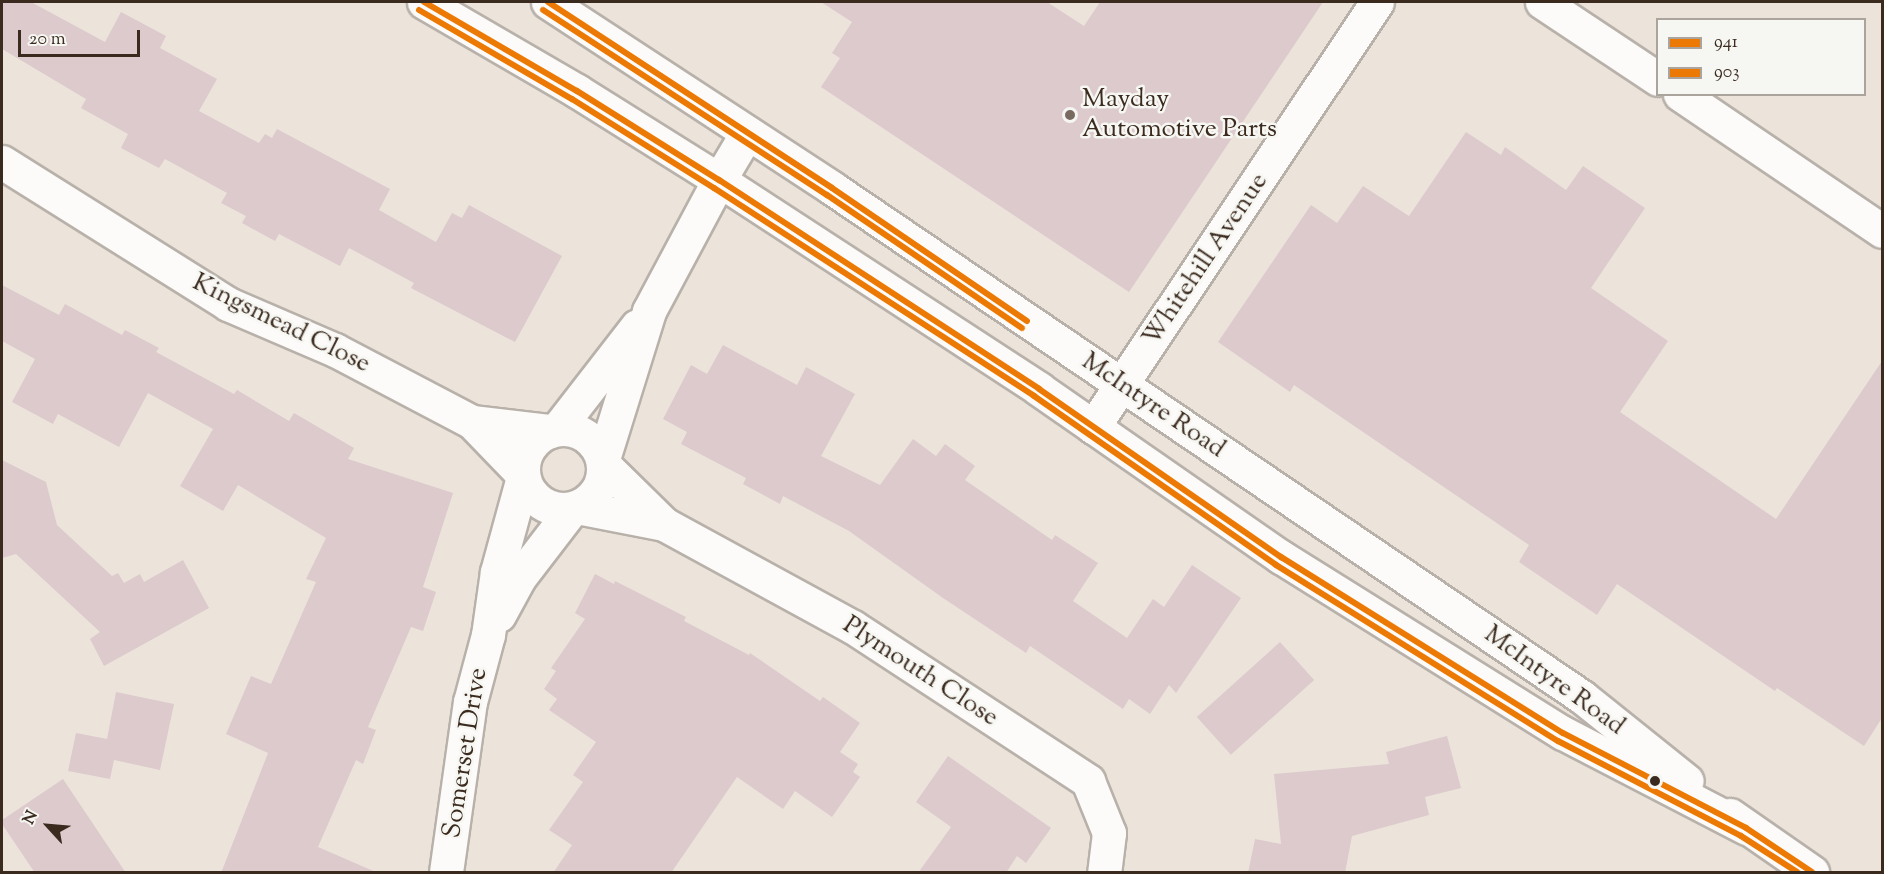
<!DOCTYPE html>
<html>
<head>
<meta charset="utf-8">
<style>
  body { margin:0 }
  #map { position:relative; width:1884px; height:874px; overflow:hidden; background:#ece4da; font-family:"Sorts Mill Goudy",serif }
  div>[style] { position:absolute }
  .building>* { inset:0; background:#dccacd; transform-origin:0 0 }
  .roads { filter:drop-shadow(2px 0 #b8b1aa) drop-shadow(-2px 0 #b8b1aa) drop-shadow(0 2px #b8b1aa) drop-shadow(0 -2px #b8b1aa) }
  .minor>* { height:33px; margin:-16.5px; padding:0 16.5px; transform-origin:16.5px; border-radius:16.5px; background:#fcfbf9 }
  .minor>.ring { margin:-16.5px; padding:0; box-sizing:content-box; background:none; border:33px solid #fcfbf9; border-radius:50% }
  .major>* { height:33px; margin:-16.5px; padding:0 16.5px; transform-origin:16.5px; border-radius:16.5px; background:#fcfbf9 }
  .bus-1>* { height:6px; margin:-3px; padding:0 3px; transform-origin:3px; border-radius:3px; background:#eb7903 }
  .bus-2>* { height:6px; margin:-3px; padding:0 3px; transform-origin:3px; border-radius:3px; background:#eb7903 }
  .dots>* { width:16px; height:16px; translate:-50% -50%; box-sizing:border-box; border:3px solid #f6f6f2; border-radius:50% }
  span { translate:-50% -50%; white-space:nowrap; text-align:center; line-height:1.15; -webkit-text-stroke:5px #f6f6f2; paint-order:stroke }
  .poi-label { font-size:26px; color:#3b2a1e }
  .left { translate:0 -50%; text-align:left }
  .street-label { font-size:26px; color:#3b2a1e }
  .frame { position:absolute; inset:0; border:3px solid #3b2a1e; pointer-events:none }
  .legend { position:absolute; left:1656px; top:18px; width:210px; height:78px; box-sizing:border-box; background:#f6f6f2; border:2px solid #aba49d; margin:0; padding:8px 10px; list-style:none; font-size:18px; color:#3b2a1e }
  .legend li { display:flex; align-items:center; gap:12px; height:30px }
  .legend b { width:30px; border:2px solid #aba49d }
  .north { position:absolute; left:18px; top:796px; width:60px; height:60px; -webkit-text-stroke:4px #f6f6f2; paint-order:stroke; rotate:296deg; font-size:16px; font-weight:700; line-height:24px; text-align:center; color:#3b2a1e }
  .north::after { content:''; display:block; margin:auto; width:21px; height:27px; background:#3b2a1e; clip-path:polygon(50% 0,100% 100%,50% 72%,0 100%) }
  .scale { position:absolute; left:18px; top:30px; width:122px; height:27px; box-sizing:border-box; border:3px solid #3b2a1e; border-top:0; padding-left:8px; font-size:18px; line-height:21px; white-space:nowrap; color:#3b2a1e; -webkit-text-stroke:4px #f6f6f2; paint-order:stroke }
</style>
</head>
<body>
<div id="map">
  <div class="building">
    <div style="clip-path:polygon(2px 2px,31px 2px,105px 42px,121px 12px,166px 36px,160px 48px,217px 79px,199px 111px,259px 143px,265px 134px,272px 138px,277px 129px,390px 189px,379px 210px,436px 242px,452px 213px,462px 218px,469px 205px,562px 256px,515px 342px,411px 288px,414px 283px,349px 248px,340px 266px,279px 234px,275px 241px,242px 223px,246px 216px,221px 203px,227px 193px,165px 159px,159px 168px,121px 148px,128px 134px,81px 108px,86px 99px,2px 49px)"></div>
    <div style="clip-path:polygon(821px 2px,1047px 2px,1084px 26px,1100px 2px,1323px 2px,1129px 292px,821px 87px,840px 58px,832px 53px,852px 22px)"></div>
    <div style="clip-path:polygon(1466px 132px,1501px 155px,1505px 147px,1566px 190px,1583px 166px,1645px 208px,1591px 288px,1668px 341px,1620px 412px,1776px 519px,1882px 361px,1882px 718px,1864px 746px,1777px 688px,1775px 691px,1617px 584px,1597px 615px,1519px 562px,1529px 545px,1294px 385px,1290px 392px,1218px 342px,1311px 205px,1337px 223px,1363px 186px,1409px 216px)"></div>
    <div style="clip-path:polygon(2px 285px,59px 315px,65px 304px,122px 335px,125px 330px,159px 348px,156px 352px,234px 394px,237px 390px,289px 421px,294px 413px,354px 448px,348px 459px,453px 493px,423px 587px,436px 592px,423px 631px,411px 627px,368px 727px,376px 730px,363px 764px,356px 760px,318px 847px,378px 873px,221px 873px,268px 753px,226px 734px,251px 676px,271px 684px,316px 582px,306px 579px,326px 538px,238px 485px,223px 511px,180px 486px,213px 429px,148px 393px,119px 447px,58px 414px,53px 424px,12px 402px,35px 359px,2px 341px)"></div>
    <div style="clip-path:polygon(723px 345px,797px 385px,806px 367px,855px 394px,821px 456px,880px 485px,913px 439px,936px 456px,945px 444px,975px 466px,965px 480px,1052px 540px,1055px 535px,1098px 563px,1073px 601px,1127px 638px,1153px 599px,1164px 607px,1192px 565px,1241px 598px,1176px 693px,1169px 685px,1150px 714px,1129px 699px,1123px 709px,1030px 646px,1026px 653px,943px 598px,849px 531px,783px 496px,780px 504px,743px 484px,746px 478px,681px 444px,687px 432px,663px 419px,691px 365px,707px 374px)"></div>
    <div style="clip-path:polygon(2px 460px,46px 482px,57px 525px,112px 576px,118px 573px,124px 583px,140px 574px,144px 582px,183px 560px,209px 608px,104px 666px,90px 639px,100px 632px,16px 554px,2px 558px)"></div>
    <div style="clip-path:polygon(595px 574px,614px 584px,615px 581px,686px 617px,684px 621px,749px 655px,750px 653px,820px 701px,823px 697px,860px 723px,840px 752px,858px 764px,853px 772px,860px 777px,832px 817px,795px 791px,783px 809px,737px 777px,671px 873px,553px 873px,572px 845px,549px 830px,583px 782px,573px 775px,596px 742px,549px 710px,557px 699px,544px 689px,556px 671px,551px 668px,585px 619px,575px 613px)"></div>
    <div style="left:1280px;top:642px;width:51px;height:112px;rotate:48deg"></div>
    <div style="clip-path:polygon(116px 692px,174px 704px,160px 770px,114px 760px,110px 779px,68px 771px,76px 733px,107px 739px)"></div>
    <div style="clip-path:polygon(1447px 736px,1461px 788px,1425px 797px,1429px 815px,1352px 836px,1345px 873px,1248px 873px,1255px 839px,1281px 844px,1274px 774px,1389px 764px,1386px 752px)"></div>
    <div style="clip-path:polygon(948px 756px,1051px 828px,1026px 863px,1017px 856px,1006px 873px,918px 873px,951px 827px,916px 802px)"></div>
    <div style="clip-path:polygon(63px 779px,126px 873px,35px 873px,2px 824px,2px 820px)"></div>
  </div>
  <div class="roads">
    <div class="minor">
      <div style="left:1542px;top:2px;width:139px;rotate:33.6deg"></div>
      <div style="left:1680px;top:94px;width:244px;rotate:34.1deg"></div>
      <div style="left:2px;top:162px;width:267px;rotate:32.1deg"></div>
      <div style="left:228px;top:304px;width:116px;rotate:23.3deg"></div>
      <div style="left:335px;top:350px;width:155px;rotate:27.7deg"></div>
      <div style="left:472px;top:422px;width:72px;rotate:46.1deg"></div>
      <div style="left:472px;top:422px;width:79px;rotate:6.6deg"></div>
      <div style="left:1093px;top:427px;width:511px;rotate:-56.25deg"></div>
      <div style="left:558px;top:428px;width:129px;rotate:-52.2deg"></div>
      <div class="ring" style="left:523px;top:429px;width:47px;height:47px"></div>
      <div style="left:603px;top:459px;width:155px;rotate:-72.7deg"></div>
      <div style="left:649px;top:311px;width:149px;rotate:-61.9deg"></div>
      <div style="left:719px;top:180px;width:55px;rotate:-59.2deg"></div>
      <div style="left:603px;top:464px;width:86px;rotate:44.5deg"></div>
      <div style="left:664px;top:524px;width:215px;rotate:28.6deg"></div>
      <div style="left:853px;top:627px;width:281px;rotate:33.2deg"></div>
      <div style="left:1088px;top:781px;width:56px;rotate:68deg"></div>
      <div style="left:1109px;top:833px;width:39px;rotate:97deg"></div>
      <div style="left:577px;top:507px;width:89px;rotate:11.1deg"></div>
      <div style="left:499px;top:615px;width:42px;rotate:-61.6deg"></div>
      <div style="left:519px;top:578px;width:87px;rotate:-52.5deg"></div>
      <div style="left:446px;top:872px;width:172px;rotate:-82deg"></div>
      <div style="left:470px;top:702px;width:69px;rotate:-75deg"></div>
      <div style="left:488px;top:635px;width:64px;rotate:-81.9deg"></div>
      <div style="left:497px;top:572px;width:98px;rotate:-74.7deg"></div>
    </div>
    <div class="major">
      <div style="left:424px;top:2px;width:177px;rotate:30.2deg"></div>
      <div style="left:577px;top:91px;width:168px;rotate:32.1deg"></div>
      <div style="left:719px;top:180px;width:382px;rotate:33.1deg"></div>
      <div style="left:1039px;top:389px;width:295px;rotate:34.8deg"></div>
      <div style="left:1281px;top:557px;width:332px;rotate:32deg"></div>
      <div style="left:1563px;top:733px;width:206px;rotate:27.4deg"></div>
      <div style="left:548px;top:2px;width:339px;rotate:33.2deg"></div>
      <div style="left:832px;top:188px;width:906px;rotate:34.16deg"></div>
      <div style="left:1582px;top:697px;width:134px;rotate:38.7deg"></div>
      <div style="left:1730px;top:815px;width:100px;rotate:34.8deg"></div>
    </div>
  </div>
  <div class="bus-1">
    <div style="left:424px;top:2px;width:177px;rotate:30.2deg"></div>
    <div style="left:577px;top:91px;width:168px;rotate:32.1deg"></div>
    <div style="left:719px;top:180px;width:382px;rotate:33.1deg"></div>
    <div style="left:1039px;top:389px;width:295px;rotate:34.8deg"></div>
    <div style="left:1281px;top:557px;width:332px;rotate:32deg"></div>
    <div style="left:1563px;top:733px;width:206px;rotate:27.4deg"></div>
    <div style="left:1746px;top:828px;width:79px;rotate:33.7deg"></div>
    <div style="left:548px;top:2px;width:339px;rotate:33.2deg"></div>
    <div style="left:832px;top:188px;width:236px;rotate:34.3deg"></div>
  </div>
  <div class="bus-2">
    <div style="left:419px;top:10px;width:177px;rotate:30.2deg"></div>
    <div style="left:572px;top:99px;width:168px;rotate:32.1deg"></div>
    <div style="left:714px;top:188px;width:382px;rotate:33deg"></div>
    <div style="left:1034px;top:396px;width:295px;rotate:34.9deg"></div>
    <div style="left:1276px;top:565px;width:332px;rotate:32deg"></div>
    <div style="left:1558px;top:741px;width:206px;rotate:27.4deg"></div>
    <div style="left:1741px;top:836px;width:67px;rotate:32.7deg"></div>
    <div style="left:543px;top:10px;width:339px;rotate:33.1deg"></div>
    <div style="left:827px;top:195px;width:236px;rotate:34.3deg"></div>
  </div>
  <div class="dots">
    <div style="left:1070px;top:115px;background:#796b60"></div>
    <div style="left:1655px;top:781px;background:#3b2a1e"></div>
  </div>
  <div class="poi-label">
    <span class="left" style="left:1082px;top:115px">Mayday<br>Automotive Parts</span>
  </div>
  <div class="street-label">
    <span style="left:1206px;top:260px;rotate:-56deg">Whitehill Avenue</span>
    <span style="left:281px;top:324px;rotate:26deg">Kingsmead Close</span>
    <span style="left:1153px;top:406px;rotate:34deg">McIntyre Road</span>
    <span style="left:920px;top:672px;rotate:33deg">Plymouth Close</span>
    <span style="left:1554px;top:681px;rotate:36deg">McIntyre Road</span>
    <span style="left:466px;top:753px;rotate:-81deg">Somerset Drive</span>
  </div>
  <div class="frame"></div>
  <ul class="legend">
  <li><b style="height:8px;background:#eb7903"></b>941</li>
  <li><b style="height:8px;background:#eb7903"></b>903</li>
  </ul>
  <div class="north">N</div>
  <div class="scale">20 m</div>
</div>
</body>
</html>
